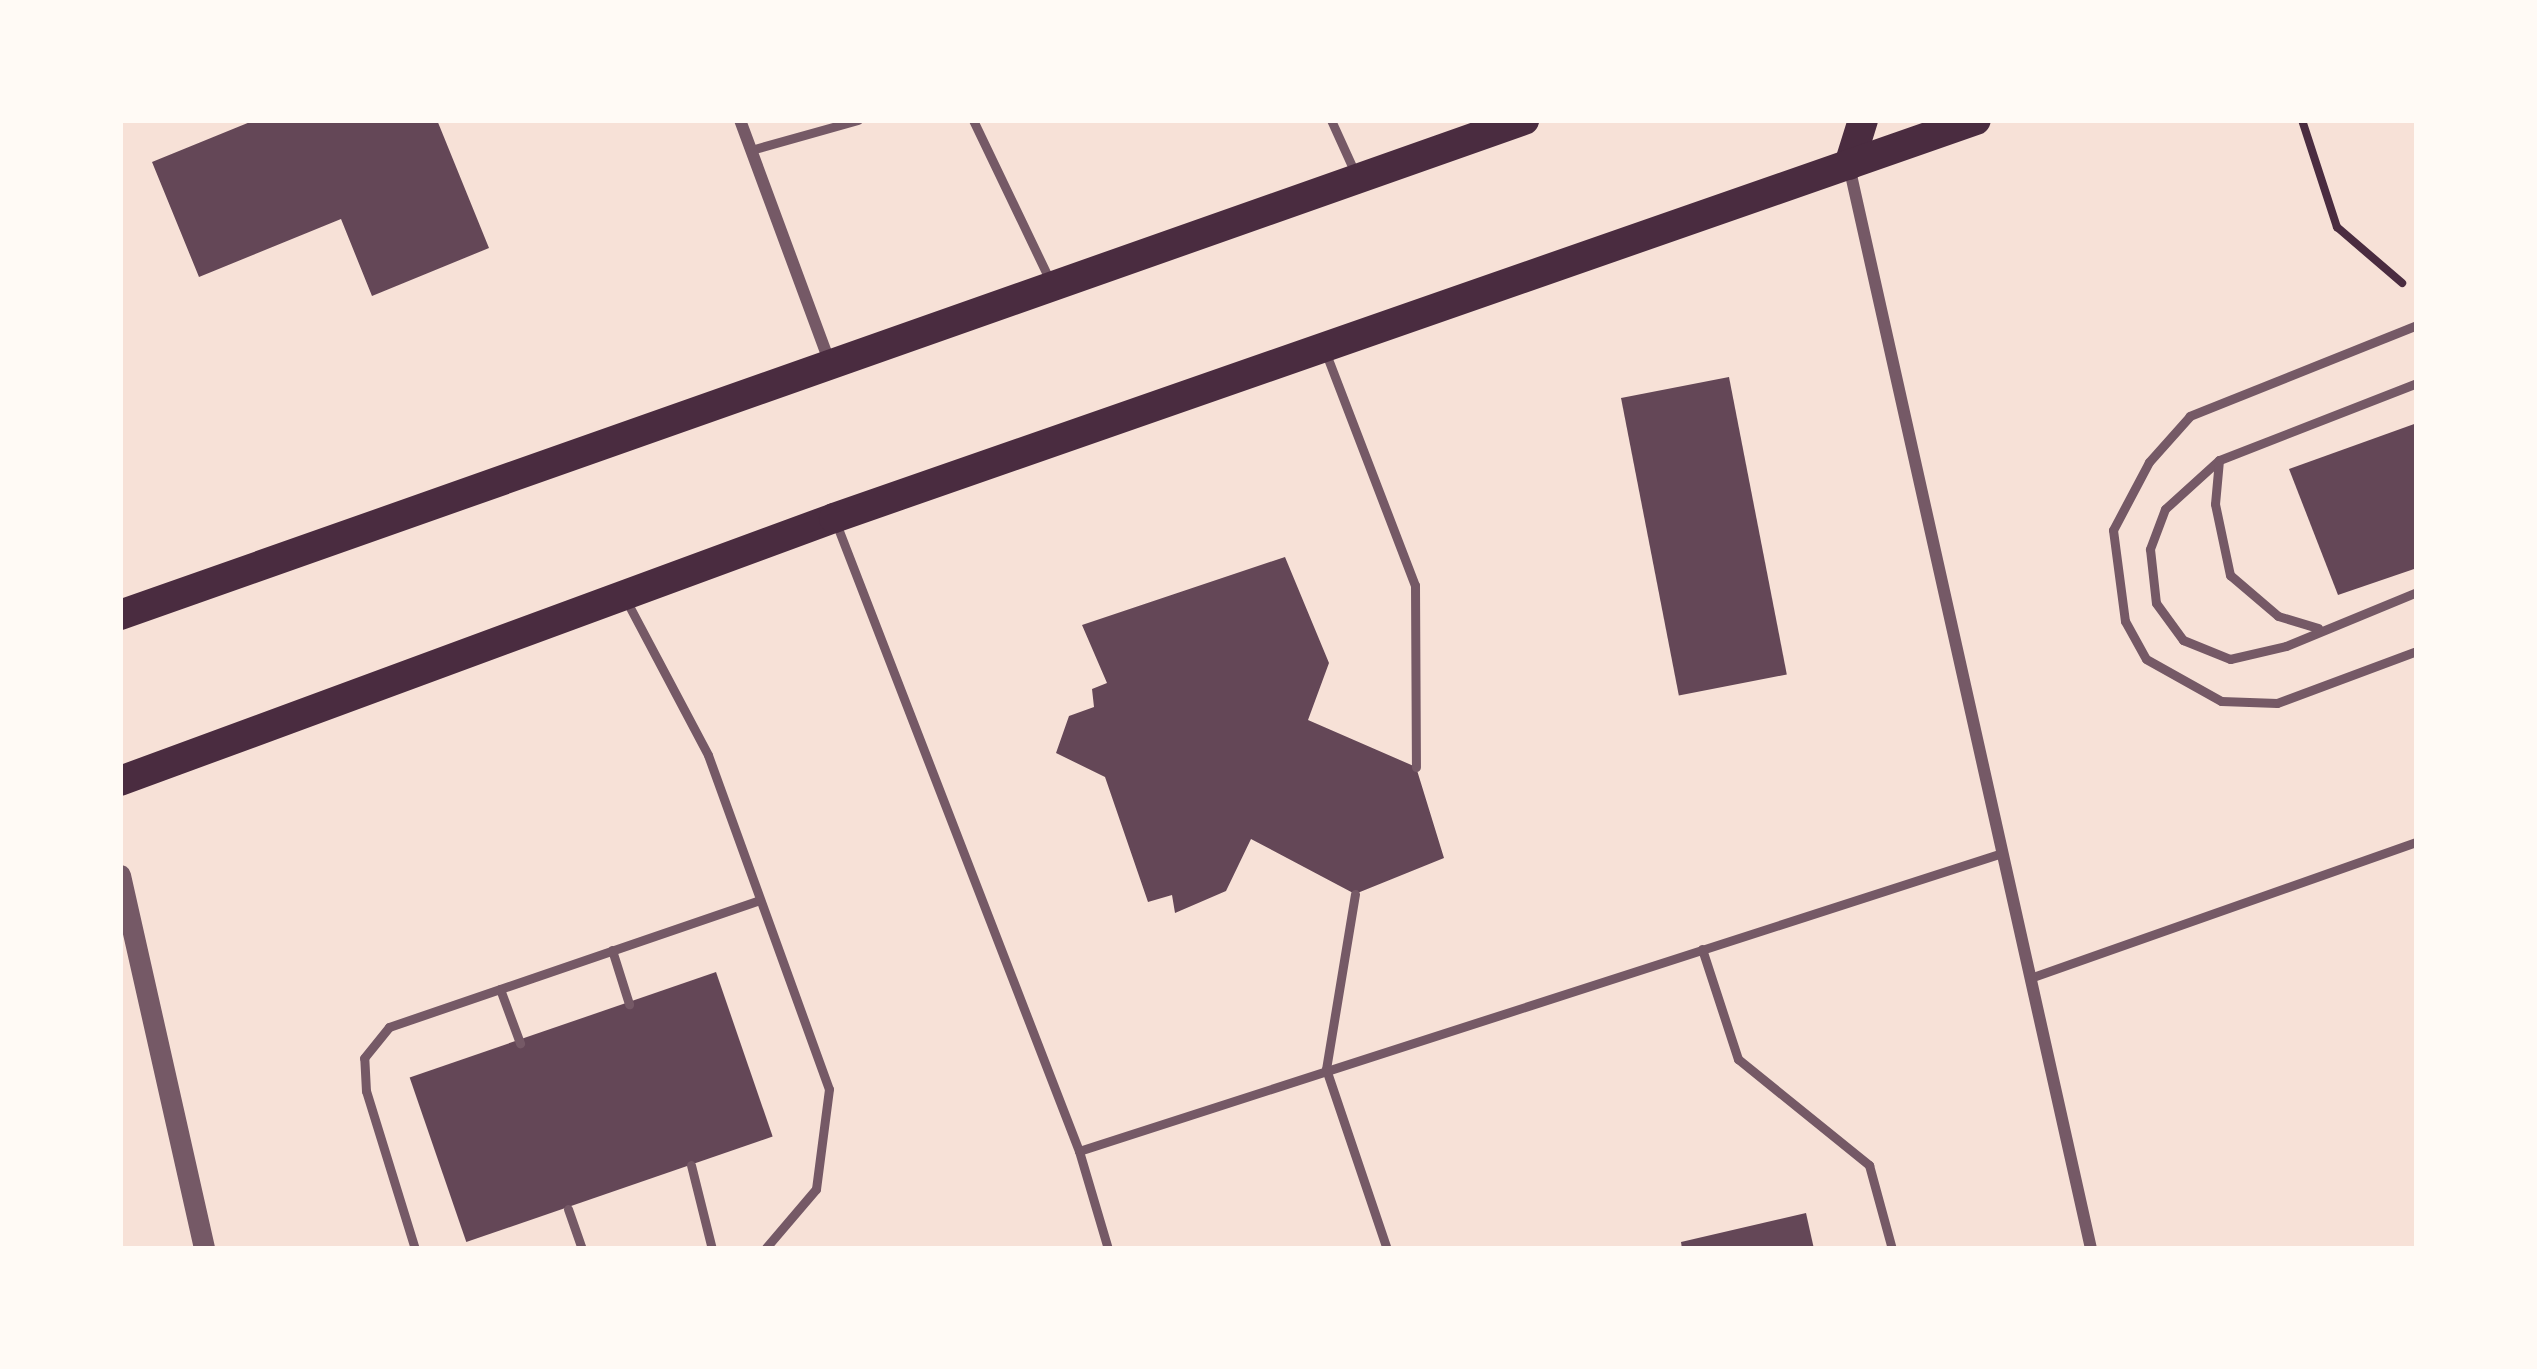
<!DOCTYPE html>
<html>
<head>
<meta charset="utf-8">
<style>
  body { margin:0 }
  #map { position:relative; width:2537px; height:1369px; overflow:hidden; background:#f7e1d7; font-family:"IBM Plex Serif",serif }
  div>[style] { position:absolute }
  .building>* { inset:0; background:#644757; transform-origin:0 0 }
  .path>* { height:8px; margin:-4px; padding:0 4px; transform-origin:4px; border-radius:4px; background:#4a2c40 }
  .service>* { height:9px; margin:-4.5px; padding:0 4.5px; transform-origin:4.5px; border-radius:4.5px; background:#755966 }
  .minor>* { height:12px; margin:-6px; padding:0 6px; transform-origin:6px; border-radius:6px; background:#755966 }
  .tertiary>* { height:21px; margin:-10.5px; padding:0 10.5px; transform-origin:10.5px; border-radius:10.5px; background:#755966 }
  .primary>* { height:30px; margin:-15px; padding:0 15px; transform-origin:15px; border-radius:15px; background:#4a2c40 }
  span { translate:-50% -50%; white-space:nowrap; text-align:center; line-height:1.15; -webkit-text-stroke:12px #fffaf5; paint-order:stroke }
  .frame { position:absolute; inset:0; border:123px solid #fffaf5; pointer-events:none }
</style>
</head>
<body>
<div id="map">
  <div class="building">
    <div style="clip-path:polygon(255px 120px,437px 120px,489px 248px,372px 296px,341px 219px,199px 277px,152px 162px)"></div>
    <div style="left:1729px;top:377px;width:303px;height:110px;rotate:79deg"></div>
    <div style="clip-path:polygon(2417px 423px,2417px 568px,2338px 595px,2289px 469px)"></div>
    <div style="clip-path:polygon(1285px 557px,1329px 663px,1308px 720px,1416px 767px,1444px 858px,1355px 894px,1251px 839px,1226px 891px,1175px 913px,1172px 895px,1148px 902px,1105px 777px,1056px 753px,1069px 716px,1094px 707px,1092px 689px,1107px 683px,1082px 625px)"></div>
    <div style="left:716px;top:972px;width:174px;height:324px;rotate:71deg"></div>
    <div style="clip-path:polygon(1806px 1213px,1814px 1249px,1682px 1249px,1681px 1242px)"></div>
  </div>
  <div class="path">
    <div style="left:2302px;top:120px;width:113px;rotate:71.9deg"></div>
    <div style="left:2337px;top:227px;width:86px;rotate:40.7deg"></div>
  </div>
  <div class="service">
    <div style="left:973px;top:120px;width:181px;rotate:64.4deg"></div>
    <div style="left:1331px;top:120px;width:60px;rotate:65.6deg"></div>
    <div style="left:751px;top:150px;width:111px;rotate:-15.7deg"></div>
    <div style="left:2417px;top:325px;width:245px;rotate:158.2deg"></div>
    <div style="left:2190px;top:416px;width:62px;rotate:131.7deg"></div>
    <div style="left:2149px;top:462px;width:77px;rotate:117.9deg"></div>
    <div style="left:2113px;top:530px;width:92px;rotate:82.5deg"></div>
    <div style="left:2125px;top:621px;width:43px;rotate:61.1deg"></div>
    <div style="left:2146px;top:659px;width:86px;rotate:29.2deg"></div>
    <div style="left:2221px;top:701px;width:56px;rotate:2deg"></div>
    <div style="left:2277px;top:703px;width:149px;rotate:-20.4deg"></div>
    <div style="left:1325px;top:351px;width:251px;rotate:69deg"></div>
    <div style="left:1415px;top:585px;width:182px;rotate:89.7deg"></div>
    <div style="left:2417px;top:383px;width:212px;rotate:158.7deg"></div>
    <div style="left:2219px;top:460px;width:73px;rotate:137.8deg"></div>
    <div style="left:2165px;top:509px;width:43px;rotate:110.6deg"></div>
    <div style="left:2150px;top:549px;width:54px;rotate:83.7deg"></div>
    <div style="left:2156px;top:603px;width:46px;rotate:53.9deg"></div>
    <div style="left:2183px;top:640px;width:51px;rotate:22deg"></div>
    <div style="left:2230px;top:659px;width:57px;rotate:-13.1deg"></div>
    <div style="left:2286px;top:646px;width:142px;rotate:-22.4deg"></div>
    <div style="left:2219px;top:460px;width:44px;rotate:95.2deg"></div>
    <div style="left:2215px;top:504px;width:73px;rotate:78.1deg"></div>
    <div style="left:2230px;top:575px;width:63px;rotate:40.5deg"></div>
    <div style="left:2278px;top:616px;width:42px;rotate:16.7deg"></div>
    <div style="left:836px;top:523px;width:673px;rotate:68.85deg"></div>
    <div style="left:1079px;top:1151px;width:102px;rotate:73.5deg"></div>
    <div style="left:626px;top:600px;width:175px;rotate:62.1deg"></div>
    <div style="left:708px;top:755px;width:355px;rotate:70.1deg"></div>
    <div style="left:829px;top:1089px;width:101px;rotate:97.4deg"></div>
    <div style="left:816px;top:1189px;width:79px;rotate:130.4deg"></div>
    <div style="left:1355px;top:894px;width:177px;rotate:99.4deg"></div>
    <div style="left:1326px;top:1069px;width:190px;rotate:71.3deg"></div>
    <div style="left:1702px;top:949px;width:116px;rotate:71.9deg"></div>
    <div style="left:1738px;top:1059px;width:169px;rotate:39deg"></div>
    <div style="left:1869px;top:1165px;width:87px;rotate:74.7deg"></div>
    <div style="left:612px;top:950px;width:57px;rotate:72.5deg"></div>
    <div style="left:2030px;top:978px;width:410px;rotate:-19.4deg"></div>
    <div style="left:500px;top:989px;width:58px;rotate:69.7deg"></div>
    <div style="left:1079px;top:1151px;width:970px;rotate:-17.89deg"></div>
    <div style="left:691px;top:1165px;width:87px;rotate:76deg"></div>
    <div style="left:568px;top:1209px;width:42px;rotate:70.7deg"></div>
    <div style="left:415px;top:1249px;width:165px;rotate:-107.2deg"></div>
    <div style="left:366px;top:1091px;width:33px;rotate:-93deg"></div>
    <div style="left:364px;top:1058px;width:40px;rotate:-51deg"></div>
    <div style="left:389px;top:1027px;width:392px;rotate:-18.9deg"></div>
  </div>
  <div class="minor">
    <div style="left:740px;top:120px;width:257px;rotate:69.7deg"></div>
    <div style="left:1849px;top:166px;width:1110px;rotate:77.4deg"></div>
  </div>
  <div class="tertiary">
    <div style="left:120px;top:875px;width:383px;rotate:77.3deg"></div>
  </div>
  <div class="primary">
    <div style="left:1849px;top:165px;width:47px;rotate:-72.7deg"></div>
    <div style="left:120px;top:615px;width:1489px;rotate:-19.42deg"></div>
    <div style="left:120px;top:781px;width:761px;rotate:-20.22deg"></div>
    <div style="left:834px;top:518px;width:1209px;rotate:-19.21deg"></div>
  </div>
  <div class="frame"></div>
</div>
</body>
</html>
